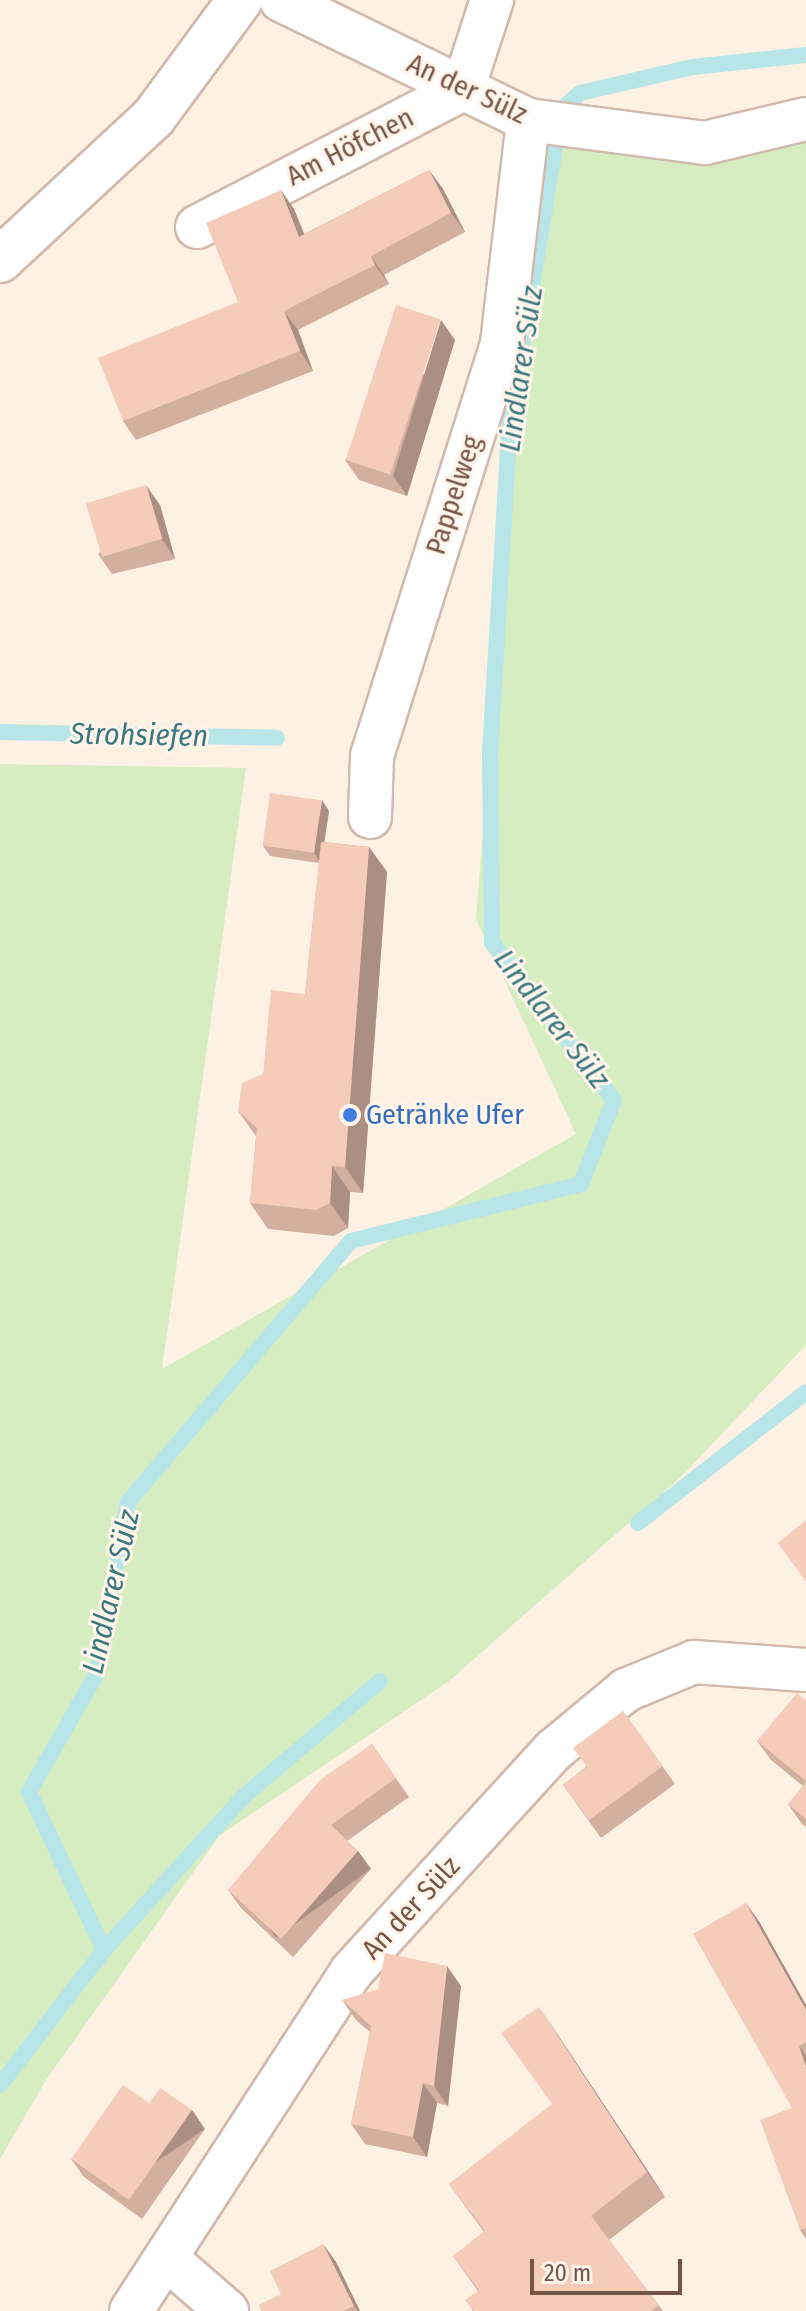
<!DOCTYPE html>
<html>
<head>
<meta charset="utf-8">
<style>
  body { margin:0 }
  #map { position:relative; width:806px; height:2311px; overflow:hidden; background:#fdf1e3; font-family:"Fira Sans Condensed",sans-serif }
  div>[style] { position:absolute }
  .green>* { inset:0; background:#d6ecc1 }
  .stream>* { height:16px; margin:-8px; padding:0 8px; transform-origin:8px; border-radius:8px; background:#b7e5e8 }
  .roads { filter:drop-shadow(2px 0 #d1b9ac) drop-shadow(-2px 0 #d1b9ac) drop-shadow(0 2px #d1b9ac) drop-shadow(0 -2px #d1b9ac) }
  .street>* { height:42px; margin:-21px; padding:0 21px; transform-origin:21px; border-radius:21px; background:#fff }
  .secondary>* { height:44px; margin:-22px; padding:0 22px; transform-origin:22px; border-radius:22px; background:#fff }
  .wall>* { inset:0; background:#d2af9f }
  .shaded-wall>* { inset:0; background:#ab8f82; transform-origin:0 0 }
  .building>* { inset:0; background:#f4ccb9; transform-origin:0 0 }
  .dots>* { width:22px; height:22px; translate:-50% -50%; box-sizing:border-box; border:4px solid #fff5eb; border-radius:50% }
  span { translate:-50% -50%; white-space:nowrap; text-align:center; line-height:1.15; -webkit-text-stroke:6px #fff5eb; paint-order:stroke }
  .street-label { font-size:28px; color:#775448 }
  .shop-label { font-size:28px; color:#366cbe }
  .left { translate:0 -50%; text-align:left }
  .water-label { font-size:30px; color:#3a787e; font-style:italic }
  .scale { position:absolute; left:530px; top:2259px; width:152px; height:36px; box-sizing:border-box; border:4px solid #775448; border-top:0; padding-left:10px; font-size:24px; line-height:28px; white-space:nowrap; color:#775448; -webkit-text-stroke:6px #fff5eb; paint-order:stroke }
</style>
</head>
<body>
<div id="map">
  <div class="green">
    <div style="clip-path:polygon(806px 131px,806px 1345px,681px 1477px,449px 1681px,219px 1836px,46px 2080px,0 2159px,0 764px,246px 768px,162px 1369px,576px 1134px,476px 919px,538px 139px)"></div>
  </div>
  <div class="stream">
    <div style="left:0;top:732px;width:277px;rotate:1.2deg"></div>
    <div style="left:638px;top:1523px;width:213px;rotate:-37.9deg"></div>
    <div style="left:104px;top:1950px;width:208px;rotate:-47.7deg"></div>
    <div style="left:244px;top:1796px;width:178px;rotate:-40.2deg"></div>
    <div style="left:0;top:2085px;width:170px;rotate:-52.4deg"></div>
    <div style="left:104px;top:1950px;width:175px;rotate:-115.4deg"></div>
    <div style="left:29px;top:1792px;width:135px;rotate:-60.2deg"></div>
    <div style="left:96px;top:1675px;width:176px;rotate:-79.5deg"></div>
    <div style="left:128px;top:1502px;width:343px;rotate:-49.5deg"></div>
    <div style="left:351px;top:1241px;width:237px;rotate:-13.9deg"></div>
    <div style="left:581px;top:1184px;width:90px;rotate:-68.6deg"></div>
    <div style="left:614px;top:1100px;width:199px;rotate:-127.8deg"></div>
    <div style="left:492px;top:943px;width:190px;rotate:-90.6deg"></div>
    <div style="left:490px;top:753px;width:335px;rotate:-86.6deg"></div>
    <div style="left:510px;top:419px;width:313px;rotate:-80.6deg"></div>
    <div style="left:561px;top:110px;width:25px;rotate:-42deg"></div>
    <div style="left:580px;top:93px;width:116px;rotate:-13deg"></div>
    <div style="left:693px;top:67px;width:114px;rotate:-6.1deg"></div>
  </div>
  <div class="roads">
    <div class="street">
      <div style="left:281px;top:0;width:275px;rotate:25.9deg"></div>
      <div style="left:528px;top:120px;width:178px;rotate:7.4deg"></div>
      <div style="left:705px;top:143px;width:104px;rotate:-13.4deg"></div>
      <div style="left:197px;top:227px;width:300px;rotate:-27.4deg"></div>
      <div style="left:463px;top:89px;width:94px;rotate:-72deg"></div>
      <div style="left:370px;top:817px;width:61px;rotate:-88.1deg"></div>
      <div style="left:372px;top:756px;width:433px;rotate:-72.5deg"></div>
      <div style="left:502px;top:343px;width:225px;rotate:-83.3deg"></div>
      <div style="left:166px;top:2258px;width:81px;rotate:41deg"></div>
      <div style="left:131px;top:2311px;width:404px;rotate:-57deg"></div>
      <div style="left:351px;top:1972px;width:301px;rotate:-47.6deg"></div>
      <div style="left:554px;top:1750px;width:94px;rotate:-39.8deg"></div>
      <div style="left:626px;top:1690px;width:74px;rotate:-22.4deg"></div>
      <div style="left:694px;top:1662px;width:112px;rotate:4.1deg"></div>
    </div>
    <div class="secondary">
      <div style="left:0;top:260px;width:209px;rotate:-42.9deg"></div>
      <div style="left:153px;top:118px;width:147px;rotate:-53.6deg"></div>
    </div>
  </div>
  <div class="wall">
    <div style="clip-path:polygon(429px 170px,443px 189px,465px 232px,384px 275px,389px 284px,298px 330px,313px 371px,136px 440px,123px 421px,238px 302px,281px 190px,294px 209px,304px 234px)"></div>
    <div style="clip-path:polygon(455px 340px,407px 496px,359px 480px,345px 460px)"></div>
    <div style="clip-path:polygon(160px 505px,175px 559px,112px 574px,98px 554px)"></div>
    <div style="clip-path:polygon(329px 811px,324px 842px,369px 847px,387px 872px,363px 1193px,350px 1192px,348px 1228px,334px 1236px,268px 1229px,250px 1203px,256px 1136px,238px 1111px,263px 1074px,305px 994px,319px 863px,270px 856px,263px 846px)"></div>
    <div style="clip-path:polygon(806px 1700px,806px 1827px,801px 1823px,788px 1804px,803px 1786px,771px 1760px,757px 1741px)"></div>
    <div style="clip-path:polygon(623px 1711px,675px 1784px,601px 1838px,563px 1785px,586px 1767px)"></div>
    <div style="clip-path:polygon(372px 1744px,409px 1797px,347px 1841px,358px 1851px,371px 1869px,293px 1957px,241px 1908px,228px 1890px)"></div>
    <div style="clip-path:polygon(746px 1903px,760px 1923px,806px 2005px,806px 2239px,800px 2230px,792px 2108px)"></div>
    <div style="clip-path:polygon(461px 1986px,448px 2106px,437px 2103px,427px 2157px,365px 2144px,351px 2124px,370px 2032px,356px 2020px,342px 2000px)"></div>
    <div style="clip-path:polygon(556px 2032px,665px 2197px,609px 2240px,663px 2311px,472px 2311px,478px 2291px,453px 2256px,484px 2232px,449px 2184px,552px 2105px)"></div>
    <div style="clip-path:polygon(192px 2110px,205px 2129px,142px 2219px,84px 2177px,71px 2159px)"></div>
    <div style="clip-path:polygon(323px 2244px,336px 2262px,360px 2311px,261px 2311px,281px 2294px)"></div>
  </div>
  <div class="shaded-wall">
    <div style="clip-path:polygon(429px 170px,443px 189px,465px 232px,451px 213px)"></div>
    <div style="clip-path:polygon(281px 190px,294px 209px,313px 256px,299px 237px)"></div>
    <div style="clip-path:polygon(371px 256px,384px 275px,389px 284px,375px 265px)"></div>
    <div style="clip-path:polygon(284px 311px,298px 330px,313px 371px,300px 351px)"></div>
    <div style="clip-path:polygon(441px 320px,455px 340px,407px 496px,393px 476px)"></div>
    <div style="clip-path:polygon(146px 485px,160px 505px,175px 559px,162px 539px)"></div>
    <div style="clip-path:polygon(322px 800px,329px 811px,321px 864px,314px 853px)"></div>
    <div style="clip-path:polygon(369px 847px,387px 872px,363px 1193px,345px 1167px)"></div>
    <div style="clip-path:polygon(332px 1166px,350px 1192px,348px 1228px,330px 1203px)"></div>
    <div style="left:358px;top:1851px;width:22px;height:117px;rotate:54deg"></div>
    <div style="clip-path:polygon(746px 1903px,760px 1923px,806px 2005px,806px 2010px)"></div>
    <div style="clip-path:polygon(447px 1966px,461px 1986px,448px 2106px,434px 2086px)"></div>
    <div style="clip-path:polygon(539px 2007px,556px 2032px,665px 2197px,647px 2172px)"></div>
    <div style="clip-path:polygon(799px 2046px,806px 2056px,806px 2067px)"></div>
    <div style="clip-path:polygon(423px 2083px,437px 2103px,427px 2157px,413px 2137px)"></div>
    <div style="left:192px;top:2110px;width:23px;height:110px;rotate:56deg"></div>
    <div style="clip-path:polygon(323px 2244px,336px 2262px,360px 2311px,358px 2311px,354px 2306px)"></div>
  </div>
  <div class="building">
    <div style="clip-path:polygon(429px 170px,451px 213px,371px 256px,375px 265px,284px 311px,300px 351px,123px 421px,98px 358px,238px 302px,206px 223px,281px 190px,299px 237px)"></div>
    <div style="left:396px;top:305px;width:47px;height:163px;rotate:18deg"></div>
    <div style="left:146px;top:485px;width:56px;height:63px;rotate:73deg"></div>
    <div style="left:270px;top:793px;width:52px;height:53px;rotate:8deg"></div>
    <div style="clip-path:polygon(321px 842px,369px 847px,345px 1167px,332px 1166px,330px 1203px,316px 1210px,250px 1203px,257px 1128px,238px 1111px,242px 1083px,263px 1074px,271px 990px,305px 994px)"></div>
    <div style="clip-path:polygon(806px 1520px,806px 1582px,778px 1543px)"></div>
    <div style="clip-path:polygon(797px 1693px,806px 1700px,806px 1781px,757px 1741px)"></div>
    <div style="clip-path:polygon(623px 1711px,663px 1766px,589px 1820px,563px 1785px,587px 1767px,573px 1748px)"></div>
    <div style="clip-path:polygon(372px 1744px,396px 1778px,331px 1825px,358px 1851px,281px 1939px,228px 1890px,320px 1780px)"></div>
    <div style="clip-path:polygon(806px 1782px,806px 1819px,788px 1804px)"></div>
    <div style="clip-path:polygon(746px 1903px,806px 2010px,806px 2042px,799px 2046px,806px 2067px,806px 2228px,800px 2230px,760px 2120px,792px 2108px,693px 1934px)"></div>
    <div style="clip-path:polygon(385px 1953px,447px 1966px,434px 2086px,423px 2083px,413px 2137px,351px 2124px,371px 2026px,342px 2000px,378px 1989px)"></div>
    <div style="clip-path:polygon(539px 2007px,647px 2172px,591px 2216px,659px 2305px,651px 2311px,473px 2311px,465px 2300px,479px 2290px,453px 2256px,485px 2231px,449px 2184px,552px 2104px,501px 2033px)"></div>
    <div style="clip-path:polygon(123px 2085px,149px 2103px,160px 2088px,192px 2110px,129px 2200px,71px 2159px)"></div>
    <div style="clip-path:polygon(323px 2244px,354px 2306px,343px 2311px,261px 2311px,259px 2305px,281px 2294px,270px 2271px)"></div>
  </div>
  <div class="dots">
    <div style="left:350px;top:1115px;background:#3f7fe0"></div>
  </div>
  <div class="street-label">
    <span style="left:467px;top:89px;rotate:25deg">An der Sülz</span>
    <span style="left:350px;top:147px;rotate:-27deg">Am Höfchen</span>
    <span style="left:454px;top:495px;rotate:-72deg">Pappelweg</span>
    <span style="left:411px;top:1908px;rotate:-47deg">An der Sülz</span>
  </div>
  <div class="shop-label">
    <span class="left" style="left:366px;top:1115px">Getränke Ufer</span>
  </div>
  <div class="water-label">
    <span style="left:521px;top:369px;rotate:-82deg">Lindlarer Sülz</span>
    <span style="left:139px;top:735px;rotate:1deg">Strohsiefen</span>
    <span style="left:552px;top:1019px;rotate:52deg">Lindlarer Sülz</span>
    <span style="left:111px;top:1592px;rotate:-77deg">Lindlarer Sülz</span>
  </div>
  <div class="scale">20 m</div>
</div>
</body>
</html>
